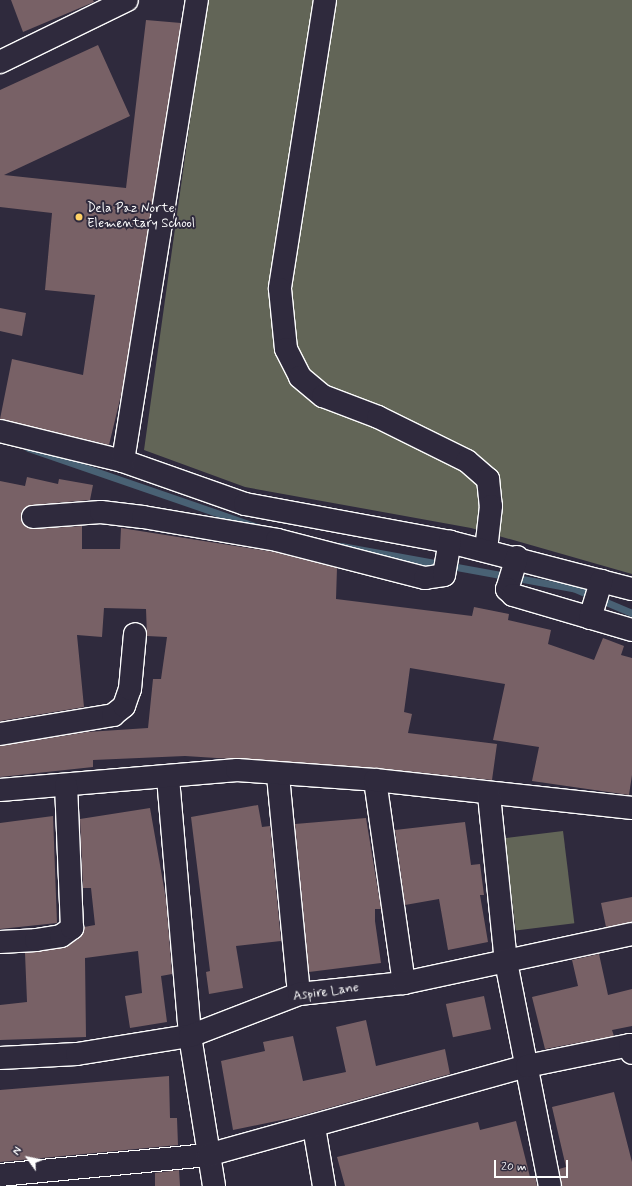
<!DOCTYPE html>
<html>
<head>
<meta charset="utf-8">
<style>
  body { margin:0 }
  #map { position:relative; width:632px; height:1186px; overflow:hidden; background:#2f2a3d; font-family:Mynerve,sans-serif }
  div>[style] { position:absolute }
  .green>* { inset:0; background:#626557; transform-origin:0 0 }
  .stream>* { height:7px; margin:-3.5px; padding:0 3.5px; transform-origin:3.5px; border-radius:3.5px; background:#496174 }
  .building>* { inset:0; background:#786166; transform-origin:0 0 }
  .roads { filter:drop-shadow(1px 0 #fff) drop-shadow(-1px 0 #fff) drop-shadow(0 1px #fff) drop-shadow(0 -1px #fff) }
  .street>* { height:22px; margin:-11px; padding:0 11px; transform-origin:11px; border-radius:11px; background:#2f2a3d }
  .dots>* { width:11px; height:11px; translate:-50% -50%; box-sizing:border-box; border:2px solid #2f2a3d; border-radius:50% }
  span { translate:-50% -50%; white-space:nowrap; text-align:center; line-height:1.15; -webkit-text-stroke:4px #2f2a3d; paint-order:stroke }
  .poi-label { font-size:13px; color:#fff }
  .left { translate:0 -50%; text-align:left }
  .street-label { font-size:13px; color:#fff }
  .north { position:absolute; left:8px; top:1138px; width:40px; height:40px; -webkit-text-stroke:3px #2f2a3d; paint-order:stroke; rotate:303deg; font-size:11px; font-weight:700; line-height:16px; text-align:center; color:#fff }
  .north::after { content:''; display:block; margin:auto; width:14px; height:18px; background:#fff; clip-path:polygon(50% 0,100% 100%,50% 72%,0 100%) }
  .scale { position:absolute; left:494px; top:1160px; width:74px; height:18px; box-sizing:border-box; border:2px solid #fff; border-top:0; padding-left:5px; font-size:12px; line-height:14px; white-space:nowrap; color:#fff; -webkit-text-stroke:3px #2f2a3d; paint-order:stroke }
</style>
</head>
<body>
<div id="map">
  <div class="green">
    <div style="clip-path:polygon(207px 0,632px 0,632px 574px,471px 528px,245px 487px,144px 450px)"></div>
    <div style="left:563px;top:831px;width:93px;height:59px;rotate:83deg"></div>
  </div>
  <div class="stream">
    <div style="left:28px;top:448px;width:242px;rotate:19deg"></div>
    <div style="left:341px;top:546px;width:236px;rotate:10.3deg"></div>
    <div style="left:573px;top:588px;width:64px;rotate:23deg"></div>
  </div>
  <div class="building">
    <div style="clip-path:polygon(11px 0,93px 0,94px 2px,23px 32px)"></div>
    <div style="clip-path:polygon(146px 20px,181px 23px,122px 391px,109px 445px,0 419px,12px 359px,83px 375px,95px 295px,45px 290px,52px 213px,0 207px,0 90px,98px 45px,130px 116px,4px 175px,126px 188px)"></div>
    <div style="clip-path:polygon(0 308px,26px 313px,22px 336px,0 331px)"></div>
    <div style="clip-path:polygon(27px 477px,58px 484px,59px 479px,93px 485px,90px 500px,32px 505px,22px 511px,21px 518px,23px 524px,34px 529px,82px 526px,82px 549px,120px 549px,121px 528px,274px 552px,337px 568px,336px 599px,472px 616px,474px 607px,509px 614px,508px 620px,551px 630px,548px 644px,594px 660px,603px 638px,624px 646px,621px 655px,632px 658px,632px 775px,629px 795px,532px 781px,539px 747px,493px 740px,505px 684px,410px 668px,404px 712px,412px 714px,408px 733px,497px 744px,492px 780px,376px 768px,185px 756px,93px 760px,93px 767px,0 777px,0 746px,87px 732px,148px 728px,153px 679px,161px 679px,167px 637px,147px 636px,146px 609px,104px 608px,102px 637px,77px 635px,84px 707px,0 721px,0 481px,25px 486px)"></div>
    <div style="clip-path:polygon(258px 805px,262px 827px,270px 826px,281px 941px,236px 946px,243px 988px,209px 994px,206px 972px,210px 971px,191px 817px)"></div>
    <div style="clip-path:polygon(150px 808px,166px 899px,172px 974px,161px 976px,167px 1022px,130px 1028px,125px 996px,142px 993px,138px 951px,85px 958px,86px 1037px,0 1040px,0 1005px,27px 1002px,25px 953px,63px 948px,80px 938px,84px 927px,95px 925px,91px 888px,83px 888px,80px 819px)"></div>
    <div style="clip-path:polygon(53px 816px,57px 923px,0 929px,0 823px)"></div>
    <div style="clip-path:polygon(366px 818px,381px 909px,375px 909px,375px 921px,381px 963px,309px 972px,295px 824px)"></div>
    <div style="clip-path:polygon(465px 822px,471px 865px,480px 864px,484px 895px,480px 895px,488px 942px,448px 950px,439px 899px,405px 905px,395px 830px)"></div>
    <div style="clip-path:polygon(632px 897px,632px 922px,606px 927px,601px 903px)"></div>
    <div style="clip-path:polygon(599px 954px,608px 995px,632px 989px,632px 1026px,612px 1030px,614px 1036px,545px 1049px,532px 997px,578px 986px,572px 960px)"></div>
    <div style="left:484px;top:996px;width:34px;height:39px;rotate:78deg"></div>
    <div style="clip-path:polygon(366px 1020px,376px 1066px,445px 1049px,450px 1074px,296px 1117px,233px 1130px,221px 1061px,265px 1051px,263px 1042px,293px 1036px,303px 1081px,346px 1072px,336px 1027px)"></div>
    <div style="clip-path:polygon(169px 1076px,170px 1118px,177px 1118px,178px 1145px,0 1162px,0 1090px)"></div>
    <div style="clip-path:polygon(614px 1092px,632px 1162px,632px 1186px,562px 1186px,559px 1169px,566px 1167px,552px 1107px)"></div>
    <div style="clip-path:polygon(516px 1121px,530px 1177px,535px 1176px,537px 1186px,345px 1186px,337px 1157px,478px 1122px,480px 1130px)"></div>
    <div style="clip-path:polygon(179px 1170px,180px 1186px,155px 1186px,155px 1173px)"></div>
  </div>
  <div class="roads">
    <div class="street">
      <div style="left:325px;top:0;width:292px;rotate:98.9deg"></div>
      <div style="left:280px;top:289px;width:60px;rotate:84.3deg"></div>
      <div style="left:286px;top:349px;width:31px;rotate:63deg"></div>
      <div style="left:300px;top:377px;width:30px;rotate:40deg"></div>
      <div style="left:323px;top:396px;width:59px;rotate:20.9deg"></div>
      <div style="left:378px;top:417px;width:99px;rotate:26.3deg"></div>
      <div style="left:467px;top:461px;width:28px;rotate:41deg"></div>
      <div style="left:488px;top:479px;width:27px;rotate:84deg"></div>
      <div style="left:491px;top:506px;width:44px;rotate:96.5deg"></div>
      <div style="left:0;top:62px;width:141px;rotate:-26deg"></div>
      <div style="left:0;top:431px;width:127px;rotate:13.7deg"></div>
      <div style="left:123px;top:461px;width:129px;rotate:19.4deg"></div>
      <div style="left:245px;top:504px;width:208px;rotate:10.5deg"></div>
      <div style="left:450px;top:542px;width:188px;rotate:14.5deg"></div>
      <div style="left:123px;top:461px;width:467px;rotate:-80.9deg"></div>
      <div style="left:33px;top:517px;width:68px;rotate:-4.2deg"></div>
      <div style="left:101px;top:512px;width:42px;rotate:6.8deg"></div>
      <div style="left:143px;top:517px;width:136px;rotate:9.7deg"></div>
      <div style="left:277px;top:540px;width:153px;rotate:14.4deg"></div>
      <div style="left:425px;top:578px;width:19px;rotate:-9deg"></div>
      <div style="left:444px;top:575px;width:34px;rotate:-80deg"></div>
      <div style="left:517px;top:557px;width:34px;rotate:107deg"></div>
      <div style="left:507px;top:589px;width:8px;rotate:45deg"></div>
      <div style="left:513px;top:595px;width:124px;rotate:16.4deg"></div>
      <div style="left:590px;top:618px;width:39px;rotate:-73deg"></div>
      <div style="left:0;top:734px;width:115px;rotate:-9.5deg"></div>
      <div style="left:113px;top:715px;width:14px;rotate:-39deg"></div>
      <div style="left:124px;top:706px;width:18px;rotate:-71deg"></div>
      <div style="left:130px;top:689px;width:55px;rotate:-84.8deg"></div>
      <div style="left:278px;top:776px;width:219px;rotate:84.5deg"></div>
      <div style="left:168px;top:778px;width:259px;rotate:85.1deg"></div>
      <div style="left:190px;top:1036px;width:152px;rotate:80.9deg"></div>
      <div style="left:375px;top:780px;width:205px;rotate:81.9deg"></div>
      <div style="left:0;top:790px;width:238px;rotate:-4.8deg"></div>
      <div style="left:237px;top:770px;width:138px;rotate:4.1deg"></div>
      <div style="left:375px;top:780px;width:259px;rotate:6.2deg"></div>
      <div style="left:489px;top:795px;width:168px;rotate:84.2deg"></div>
      <div style="left:506px;top:962px;width:228px;rotate:78.9deg"></div>
      <div style="left:0;top:942px;width:36px;rotate:-3deg"></div>
      <div style="left:36px;top:940px;width:25px;rotate:-9deg"></div>
      <div style="left:61px;top:936px;width:14px;rotate:-36deg"></div>
      <div style="left:72px;top:928px;width:143px;rotate:-92.4deg"></div>
      <div style="left:0;top:1058px;width:77px;rotate:-3deg"></div>
      <div style="left:77px;top:1054px;width:114px;rotate:-9.1deg"></div>
      <div style="left:190px;top:1036px;width:117px;rotate:-21.1deg"></div>
      <div style="left:299px;top:994px;width:106px;rotate:-6deg"></div>
      <div style="left:404px;top:983px;width:233px;rotate:-12.1deg"></div>
      <div style="left:314px;top:1127px;width:60px;rotate:80.4deg"></div>
      <div style="left:0;top:1175px;width:209px;rotate:-5.5deg"></div>
      <div style="left:208px;top:1155px;width:331px;rotate:-15.6deg"></div>
      <div style="left:527px;top:1066px;width:105px;rotate:-11.5deg"></div>
      <div style="left:630px;top:1045px;width:8px;rotate:76deg"></div>
    </div>
  </div>
  <div class="dots">
    <div style="left:79px;top:217px;background:#ffd166"></div>
  </div>
  <div class="poi-label">
    <span class="left" style="left:87px;top:217px">Dela Paz Norte<br>Elementary School</span>
  </div>
  <div class="street-label">
    <span style="left:326px;top:993px;rotate:-8deg">Aspire Lane</span>
  </div>
  <div class="north">N</div>
  <div class="scale">20 m</div>
</div>
</body>
</html>
